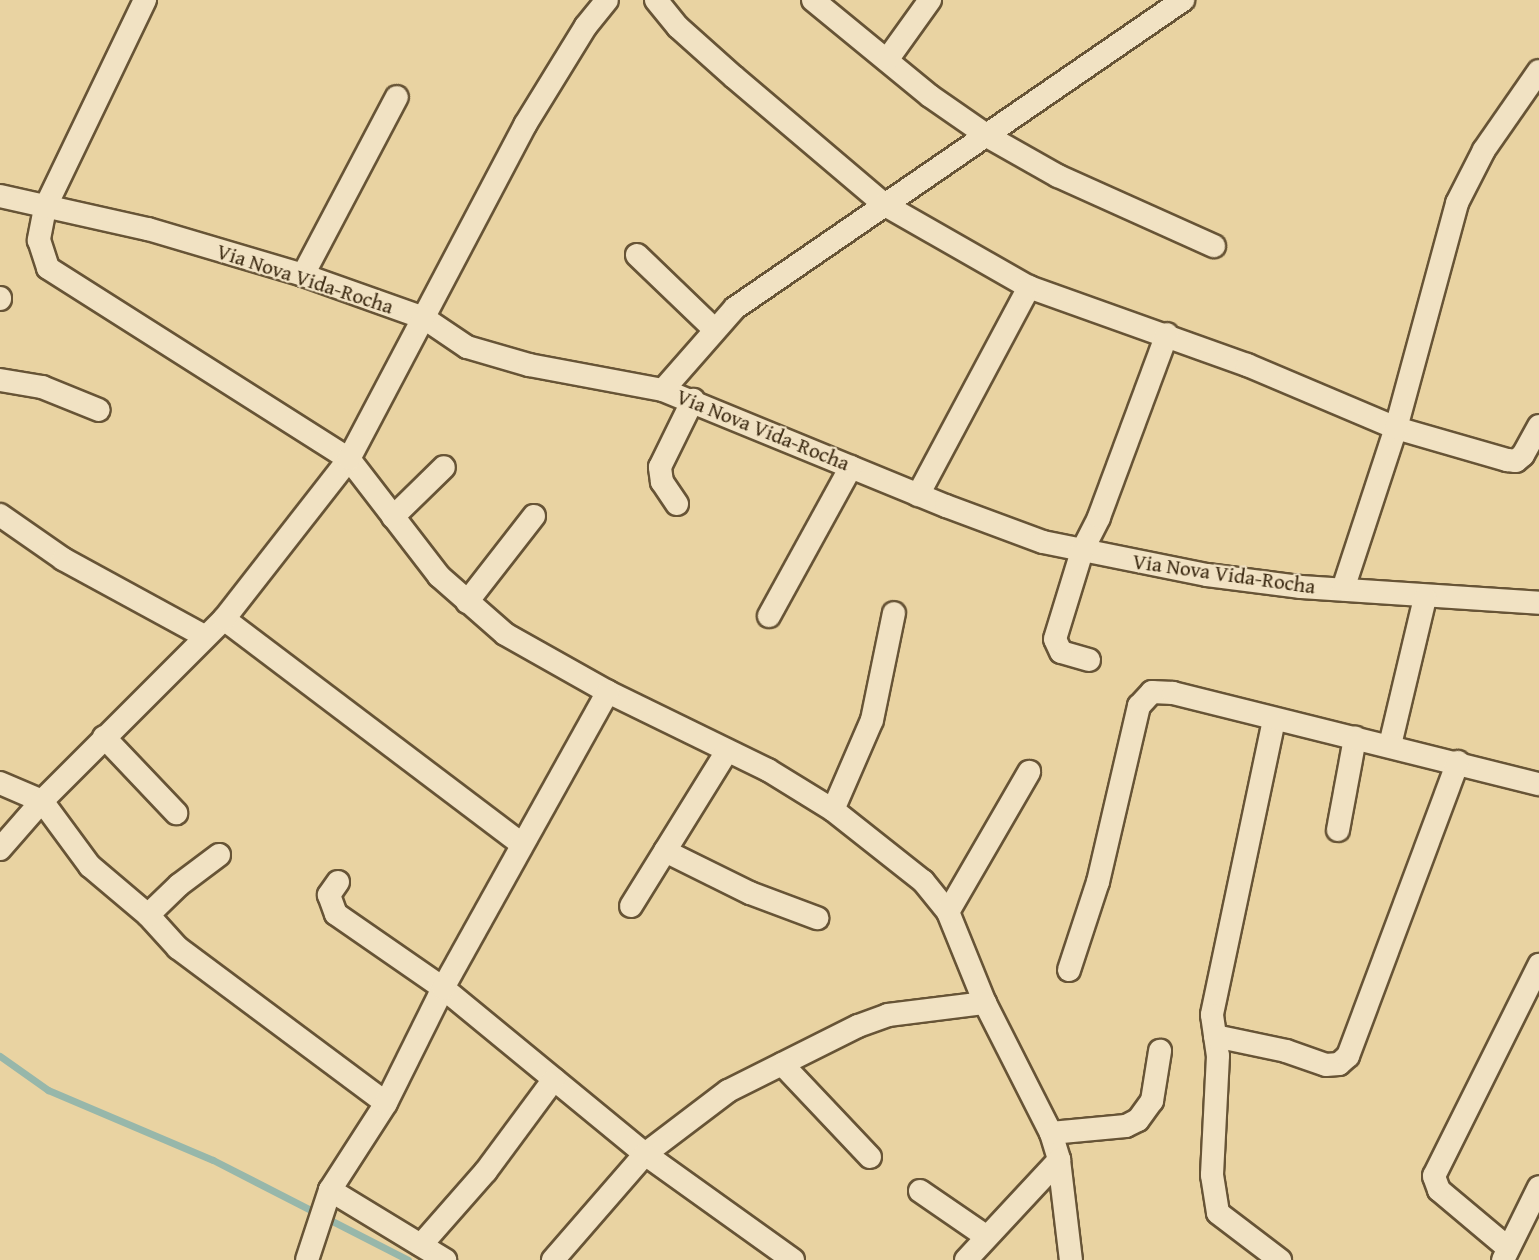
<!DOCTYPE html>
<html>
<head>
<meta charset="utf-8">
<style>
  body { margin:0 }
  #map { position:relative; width:1539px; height:1260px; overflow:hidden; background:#e9d3a2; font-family:"Gentium Book Plus",serif }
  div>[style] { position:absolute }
  .stream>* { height:7px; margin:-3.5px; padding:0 3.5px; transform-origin:3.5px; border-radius:3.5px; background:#97b7aa }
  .roads { filter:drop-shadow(2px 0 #675436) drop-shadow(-2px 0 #675436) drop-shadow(0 2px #675436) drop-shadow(0 -2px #675436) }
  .minor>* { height:22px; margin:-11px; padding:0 11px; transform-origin:11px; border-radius:11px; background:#f1e2c3 }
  span { translate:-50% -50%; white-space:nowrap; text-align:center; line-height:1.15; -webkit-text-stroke:4.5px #f1e2c3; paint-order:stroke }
  .street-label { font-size:21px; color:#3c2a12 }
</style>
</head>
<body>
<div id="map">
  <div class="stream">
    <div style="left:0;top:1056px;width:59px;rotate:35.3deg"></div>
    <div style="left:48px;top:1090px;width:179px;rotate:23deg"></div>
    <div style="left:213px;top:1160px;width:219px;rotate:27.1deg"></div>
  </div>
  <div class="roads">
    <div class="minor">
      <div style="left:145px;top:0;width:231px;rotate:115.7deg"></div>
      <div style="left:45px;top:208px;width:33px;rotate:101deg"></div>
      <div style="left:39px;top:240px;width:29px;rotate:72deg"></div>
      <div style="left:48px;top:268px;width:356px;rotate:32.4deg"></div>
      <div style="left:349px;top:459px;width:148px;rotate:52.4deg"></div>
      <div style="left:439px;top:576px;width:88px;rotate:41.3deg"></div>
      <div style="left:505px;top:634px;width:118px;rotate:29.4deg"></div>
      <div style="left:608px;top:692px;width:178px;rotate:26deg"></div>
      <div style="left:768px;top:770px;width:76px;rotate:31.6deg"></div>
      <div style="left:833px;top:810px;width:115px;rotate:38.3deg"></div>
      <div style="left:923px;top:881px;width:40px;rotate:51deg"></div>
      <div style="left:948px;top:912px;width:98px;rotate:67.9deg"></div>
      <div style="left:985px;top:1003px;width:146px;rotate:63.1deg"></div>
      <div style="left:1051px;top:1133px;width:28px;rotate:73deg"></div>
      <div style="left:1059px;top:1160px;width:101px;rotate:83.2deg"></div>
      <div style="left:656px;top:0;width:35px;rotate:51deg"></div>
      <div style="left:678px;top:27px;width:75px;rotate:41.8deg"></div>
      <div style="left:734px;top:77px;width:198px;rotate:40.3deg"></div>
      <div style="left:885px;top:205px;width:166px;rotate:29.7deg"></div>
      <div style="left:1029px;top:287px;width:232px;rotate:19.7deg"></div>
      <div style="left:1247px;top:365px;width:162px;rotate:22.9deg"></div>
      <div style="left:1396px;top:428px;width:116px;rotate:16.1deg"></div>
      <div style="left:1507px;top:460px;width:9px;rotate:6deg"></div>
      <div style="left:1516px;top:461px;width:9px;rotate:-41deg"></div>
      <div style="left:1523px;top:455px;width:33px;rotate:-61deg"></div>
      <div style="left:813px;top:0;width:151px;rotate:39.4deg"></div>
      <div style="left:930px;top:96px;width:72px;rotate:34.8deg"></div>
      <div style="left:989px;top:137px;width:79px;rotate:29.5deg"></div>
      <div style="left:1058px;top:176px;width:171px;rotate:24.2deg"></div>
      <div style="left:887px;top:60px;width:74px;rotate:-54.4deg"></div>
      <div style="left:0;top:196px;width:152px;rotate:12.6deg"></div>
      <div style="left:148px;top:229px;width:162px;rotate:16.5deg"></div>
      <div style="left:303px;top:275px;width:128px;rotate:19.6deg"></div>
      <div style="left:424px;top:318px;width:52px;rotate:34deg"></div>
      <div style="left:467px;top:347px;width:65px;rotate:16.2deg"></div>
      <div style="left:529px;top:365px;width:136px;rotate:10.6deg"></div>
      <div style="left:663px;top:390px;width:306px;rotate:22.3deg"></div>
      <div style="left:946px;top:506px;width:103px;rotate:20.4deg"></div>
      <div style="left:1043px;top:542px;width:167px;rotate:11.4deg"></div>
      <div style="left:1207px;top:575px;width:95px;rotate:7.3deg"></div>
      <div style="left:1301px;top:587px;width:239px;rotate:3.8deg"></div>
      <div style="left:637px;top:255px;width:107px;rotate:43.9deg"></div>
      <div style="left:303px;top:275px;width:201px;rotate:-62.2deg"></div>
      <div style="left:0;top:298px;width:1px;rotate:90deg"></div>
      <div style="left:0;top:380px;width:43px;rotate:9.5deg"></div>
      <div style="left:42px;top:387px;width:61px;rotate:22deg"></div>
      <div style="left:663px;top:390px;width:109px;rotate:-48.7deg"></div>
      <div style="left:735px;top:308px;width:544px;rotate:-34.51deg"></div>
      <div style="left:918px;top:495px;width:236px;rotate:-61.9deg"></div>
      <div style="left:677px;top:504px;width:27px;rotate:-124deg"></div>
      <div style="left:662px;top:482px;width:15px;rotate:-98deg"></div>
      <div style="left:660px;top:467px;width:75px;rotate:-63.8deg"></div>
      <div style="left:0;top:515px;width:77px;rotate:34.9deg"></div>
      <div style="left:63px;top:559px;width:161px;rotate:28.6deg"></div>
      <div style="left:393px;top:517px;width:71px;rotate:-44.4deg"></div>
      <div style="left:1343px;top:589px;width:169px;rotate:-71.8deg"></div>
      <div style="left:1396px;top:428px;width:233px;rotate:-74.8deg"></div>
      <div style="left:1457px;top:203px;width:59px;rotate:-63deg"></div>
      <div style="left:1484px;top:150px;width:96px;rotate:-55.2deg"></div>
      <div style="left:467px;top:602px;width:109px;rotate:-52.1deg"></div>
      <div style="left:769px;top:616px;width:170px;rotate:-61.2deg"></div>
      <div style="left:224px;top:619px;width:373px;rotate:37.1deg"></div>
      <div style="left:1089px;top:660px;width:29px;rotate:-164deg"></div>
      <div style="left:1061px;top:652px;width:14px;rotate:-115deg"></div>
      <div style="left:1055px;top:639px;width:92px;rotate:-72.9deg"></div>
      <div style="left:1082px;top:551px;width:38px;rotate:-63deg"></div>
      <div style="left:1099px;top:517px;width:195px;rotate:-69.6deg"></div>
      <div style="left:1274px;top:720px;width:301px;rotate:101.9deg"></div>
      <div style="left:1212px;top:1015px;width:41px;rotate:81.7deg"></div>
      <div style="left:1218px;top:1056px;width:119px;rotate:92.9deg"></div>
      <div style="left:1212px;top:1175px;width:38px;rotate:81deg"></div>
      <div style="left:1218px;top:1213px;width:78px;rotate:37.2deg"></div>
      <div style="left:104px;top:737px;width:105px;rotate:46.5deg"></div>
      <div style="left:1390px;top:745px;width:151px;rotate:-76.6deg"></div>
      <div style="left:0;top:783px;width:46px;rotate:23.2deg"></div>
      <div style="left:42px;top:801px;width:81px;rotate:53.6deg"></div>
      <div style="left:90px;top:866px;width:76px;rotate:40.2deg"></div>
      <div style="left:148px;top:915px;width:45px;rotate:47.7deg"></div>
      <div style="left:178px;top:948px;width:259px;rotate:36.7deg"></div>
      <div style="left:833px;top:810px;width:98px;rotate:-66.6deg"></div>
      <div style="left:872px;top:720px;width:109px;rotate:-78.4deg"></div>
      <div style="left:1338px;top:830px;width:94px;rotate:-79.5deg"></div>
      <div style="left:0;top:849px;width:64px;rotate:-48.8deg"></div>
      <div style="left:42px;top:801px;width:257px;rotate:-45deg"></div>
      <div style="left:224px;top:619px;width:203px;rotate:-52deg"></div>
      <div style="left:349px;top:459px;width:378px;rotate:-62.2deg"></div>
      <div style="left:525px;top:125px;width:116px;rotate:-58.4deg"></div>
      <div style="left:586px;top:26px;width:33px;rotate:-51deg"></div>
      <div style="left:665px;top:851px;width:95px;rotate:26.3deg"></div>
      <div style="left:750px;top:893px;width:72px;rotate:20.5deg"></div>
      <div style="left:338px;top:882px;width:16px;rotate:125deg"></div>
      <div style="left:329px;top:895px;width:20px;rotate:70deg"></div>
      <div style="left:336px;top:914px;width:130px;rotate:34.7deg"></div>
      <div style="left:443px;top:988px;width:261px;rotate:39.4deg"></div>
      <div style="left:645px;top:1154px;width:104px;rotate:-37.2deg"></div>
      <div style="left:728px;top:1091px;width:145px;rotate:-26.6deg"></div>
      <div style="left:858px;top:1026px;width:32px;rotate:-20deg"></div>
      <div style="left:888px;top:1015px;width:98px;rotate:-7.1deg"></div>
      <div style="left:631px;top:906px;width:182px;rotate:-58.2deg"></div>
      <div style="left:948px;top:912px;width:162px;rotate:-59.9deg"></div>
      <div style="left:148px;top:915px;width:43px;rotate:-44.1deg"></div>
      <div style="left:179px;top:885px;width:50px;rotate:-36.9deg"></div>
      <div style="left:1069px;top:970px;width:93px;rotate:-71.8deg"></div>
      <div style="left:1098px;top:882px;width:181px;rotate:-76.9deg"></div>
      <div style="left:1139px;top:706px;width:19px;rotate:-47deg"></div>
      <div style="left:1152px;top:692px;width:21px;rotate:3deg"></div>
      <div style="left:1173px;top:693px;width:377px;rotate:14deg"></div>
      <div style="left:1215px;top:1036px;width:73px;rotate:11.9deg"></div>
      <div style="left:1286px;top:1051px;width:42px;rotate:19.3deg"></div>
      <div style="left:1326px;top:1065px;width:13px;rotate:-4deg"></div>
      <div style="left:1339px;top:1064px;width:12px;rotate:-42deg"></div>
      <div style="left:1348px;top:1056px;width:314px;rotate:-69.5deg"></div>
      <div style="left:782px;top:1064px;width:128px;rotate:46.6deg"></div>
      <div style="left:1051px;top:1133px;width:75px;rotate:-5.3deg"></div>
      <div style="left:1126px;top:1126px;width:13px;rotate:-27deg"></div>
      <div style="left:1138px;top:1120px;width:24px;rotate:-54deg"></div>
      <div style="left:1152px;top:1101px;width:51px;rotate:-80.9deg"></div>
      <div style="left:330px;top:1190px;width:135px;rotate:31.3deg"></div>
      <div style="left:920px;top:1191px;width:81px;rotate:34.5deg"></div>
      <div style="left:421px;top:1245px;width:98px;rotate:-48.7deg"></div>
      <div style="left:486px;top:1171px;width:114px;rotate:-53.5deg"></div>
      <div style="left:1508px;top:1248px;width:90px;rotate:-140deg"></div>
      <div style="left:1439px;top:1190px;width:15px;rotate:-110deg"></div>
      <div style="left:1434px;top:1176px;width:236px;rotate:-63.5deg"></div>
      <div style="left:307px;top:1260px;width:74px;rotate:-71.8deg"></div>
      <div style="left:330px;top:1190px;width:103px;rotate:-57.2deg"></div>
      <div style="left:386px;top:1103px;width:128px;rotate:-63.6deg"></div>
      <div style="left:443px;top:988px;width:339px;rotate:-60.9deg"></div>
      <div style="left:553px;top:1260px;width:140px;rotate:-49deg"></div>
      <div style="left:645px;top:1154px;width:182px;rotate:35.6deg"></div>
      <div style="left:966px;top:1260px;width:137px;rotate:-47.1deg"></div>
      <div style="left:1503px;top:1260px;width:81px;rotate:-63.7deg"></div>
    </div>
  </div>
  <div class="street-label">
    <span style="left:305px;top:279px;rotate:18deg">Via Nova Vida-Rocha</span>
    <span style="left:763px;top:430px;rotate:22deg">Via Nova Vida-Rocha</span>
    <span style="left:1224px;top:574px;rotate:8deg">Via Nova Vida-Rocha</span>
  </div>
</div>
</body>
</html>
